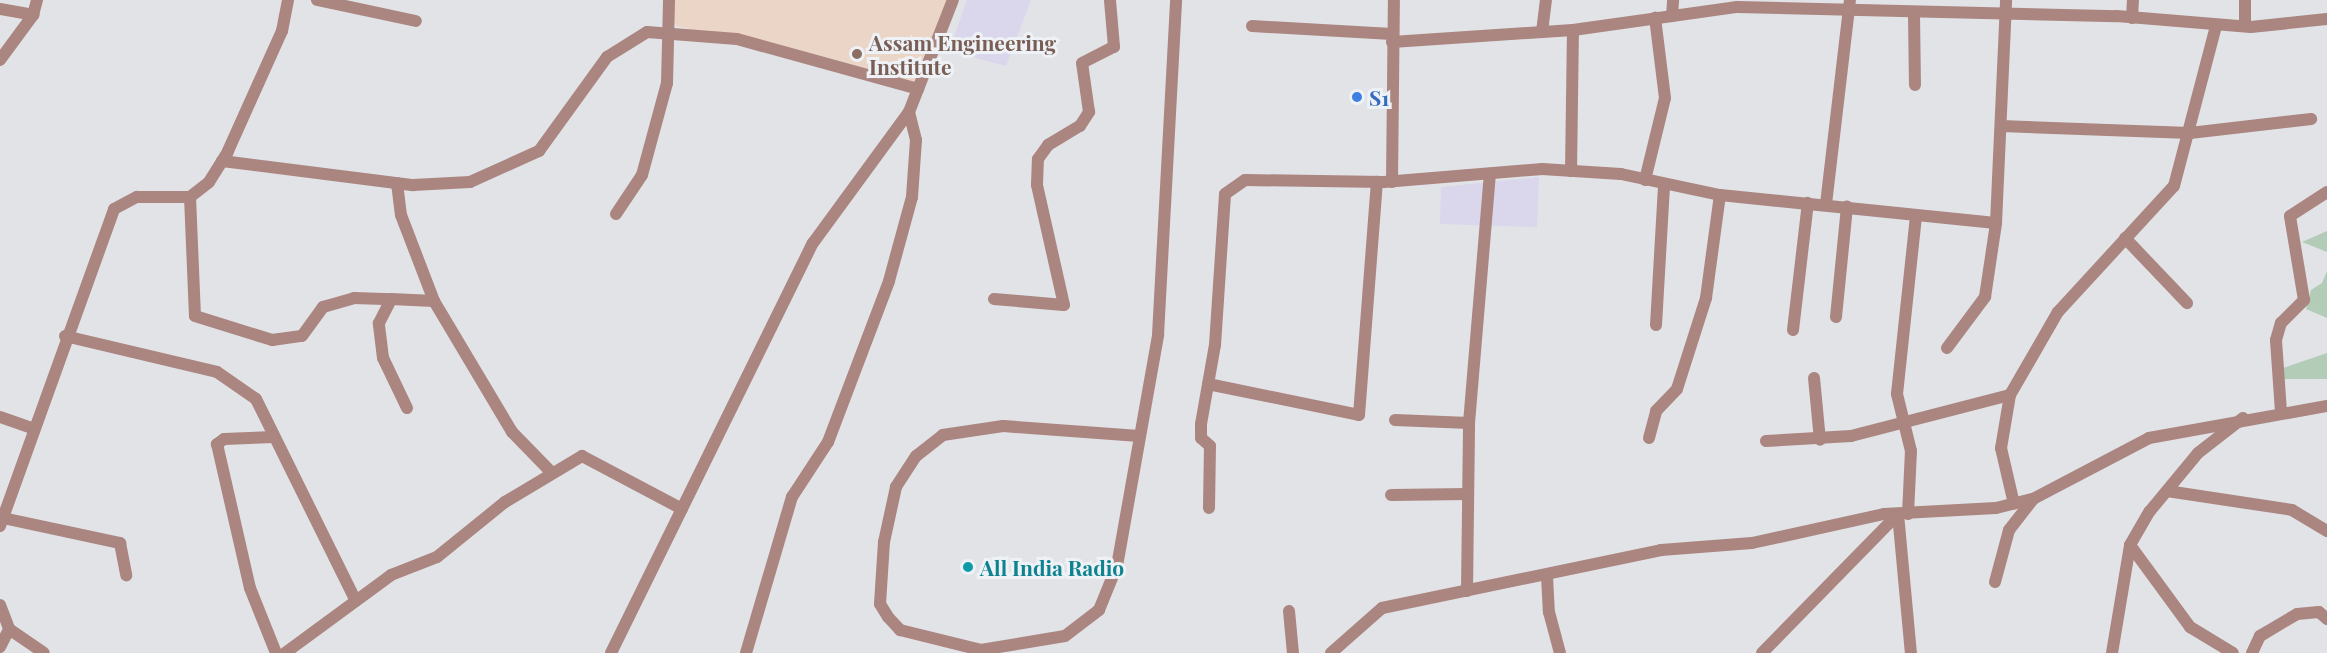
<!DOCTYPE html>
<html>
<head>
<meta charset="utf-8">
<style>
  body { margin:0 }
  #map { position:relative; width:2327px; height:653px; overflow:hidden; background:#e1e3e7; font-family:"Playfair Display",serif }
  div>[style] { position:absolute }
  .commercial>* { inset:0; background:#dad6ec }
  .education>* { inset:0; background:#ead5c7 }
  .green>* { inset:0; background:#b3ccb8 }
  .minor>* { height:12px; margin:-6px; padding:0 6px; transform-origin:6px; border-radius:6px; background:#ab8580 }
  .tertiary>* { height:12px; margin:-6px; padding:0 6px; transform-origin:6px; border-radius:6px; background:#ab8580 }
  .dots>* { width:16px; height:16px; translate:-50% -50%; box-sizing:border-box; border:3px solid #eef1f5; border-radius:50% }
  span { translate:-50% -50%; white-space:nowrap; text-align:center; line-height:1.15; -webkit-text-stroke:6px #eef1f5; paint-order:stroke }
  .education-label { font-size:21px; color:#785e54; font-weight:700 }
  .left { translate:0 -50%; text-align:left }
  .shop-label { font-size:21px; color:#366cbe; font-weight:700 }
  .culture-label { font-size:21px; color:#0d838f; font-weight:700 }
</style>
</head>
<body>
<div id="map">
  <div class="commercial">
    <div style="clip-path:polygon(967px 0,1031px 0,1006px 66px,949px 51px)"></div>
    <div style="clip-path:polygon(1539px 177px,1537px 227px,1440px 224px,1441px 187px)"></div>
  </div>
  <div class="education">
    <div style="clip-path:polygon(674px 0,947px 0,914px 85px,677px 26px,671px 19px)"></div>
  </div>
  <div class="green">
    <div style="clip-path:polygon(2327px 231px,2327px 252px,2302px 242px)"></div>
    <div style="clip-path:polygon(2327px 271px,2327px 318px,2306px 309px,2311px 290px,2322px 283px)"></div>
    <div style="clip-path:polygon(2327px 353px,2327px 379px,2276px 379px,2283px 368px)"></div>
  </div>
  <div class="minor">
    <div style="left:317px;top:0;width:101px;rotate:12deg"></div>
    <div style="left:0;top:9px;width:34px;rotate:10deg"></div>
    <div style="left:1914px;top:15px;width:70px;rotate:89.2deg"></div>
    <div style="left:1672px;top:16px;width:16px;rotate:-86deg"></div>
    <div style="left:2132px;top:18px;width:18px;rotate:-87deg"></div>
    <div style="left:1252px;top:26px;width:140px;rotate:3.3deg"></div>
    <div style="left:2245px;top:26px;width:26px;rotate:-90deg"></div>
    <div style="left:1542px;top:32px;width:32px;rotate:-83deg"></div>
    <div style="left:1392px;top:42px;width:181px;rotate:-3.8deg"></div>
    <div style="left:1573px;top:30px;width:166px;rotate:-8deg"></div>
    <div style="left:1737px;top:7px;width:380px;rotate:1.4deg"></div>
    <div style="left:2117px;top:16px;width:134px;rotate:4.7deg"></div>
    <div style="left:2251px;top:27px;width:76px;rotate:-6deg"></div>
    <div style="left:0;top:60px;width:56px;rotate:-53.7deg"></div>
    <div style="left:33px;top:15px;width:16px;rotate:-75deg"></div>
    <div style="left:2001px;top:126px;width:189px;rotate:2.1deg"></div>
    <div style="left:2190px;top:133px;width:122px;rotate:-6.6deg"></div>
    <div style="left:222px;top:161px;width:193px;rotate:7.2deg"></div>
    <div style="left:413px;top:185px;width:57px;rotate:-3deg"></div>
    <div style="left:470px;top:182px;width:76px;rotate:-24.2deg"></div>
    <div style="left:539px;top:151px;width:116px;rotate:-54.1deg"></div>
    <div style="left:607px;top:57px;width:47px;rotate:-32deg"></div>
    <div style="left:647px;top:32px;width:90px;rotate:4.4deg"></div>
    <div style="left:737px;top:39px;width:188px;rotate:15.4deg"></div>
    <div style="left:1571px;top:171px;width:141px;rotate:-89.2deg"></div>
    <div style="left:1645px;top:180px;width:84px;rotate:-76.3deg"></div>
    <div style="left:1665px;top:98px;width:81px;rotate:-97.1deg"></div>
    <div style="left:1392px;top:182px;width:182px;rotate:-89.4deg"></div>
    <div style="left:397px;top:183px;width:32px;rotate:83deg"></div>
    <div style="left:401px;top:215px;width:92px;rotate:69deg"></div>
    <div style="left:434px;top:301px;width:152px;rotate:59.2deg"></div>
    <div style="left:512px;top:432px;width:57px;rotate:45.7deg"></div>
    <div style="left:190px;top:197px;width:119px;rotate:87.6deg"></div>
    <div style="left:195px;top:316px;width:81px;rotate:17.3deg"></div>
    <div style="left:272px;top:340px;width:30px;rotate:-8deg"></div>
    <div style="left:302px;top:336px;width:36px;rotate:-54deg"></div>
    <div style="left:323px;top:307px;width:32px;rotate:-16deg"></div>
    <div style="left:354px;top:298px;width:37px;rotate:2deg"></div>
    <div style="left:1826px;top:204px;width:205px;rotate:-83.3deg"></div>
    <div style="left:616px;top:214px;width:47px;rotate:-56.3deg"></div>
    <div style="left:642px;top:175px;width:95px;rotate:-74.8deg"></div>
    <div style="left:667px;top:83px;width:83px;rotate:-88.6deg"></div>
    <div style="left:2125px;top:238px;width:90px;rotate:46.4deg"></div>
    <div style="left:994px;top:299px;width:70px;rotate:4.9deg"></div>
    <div style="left:1064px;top:305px;width:123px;rotate:-102.7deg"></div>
    <div style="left:1037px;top:185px;width:26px;rotate:-88deg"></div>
    <div style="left:1038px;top:159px;width:17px;rotate:-54deg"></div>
    <div style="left:1048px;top:145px;width:37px;rotate:-31deg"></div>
    <div style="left:1080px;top:126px;width:17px;rotate:-57deg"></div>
    <div style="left:1089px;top:112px;width:49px;rotate:-98.1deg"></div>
    <div style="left:1082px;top:63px;width:36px;rotate:-27deg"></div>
    <div style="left:1114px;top:47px;width:47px;rotate:-94.9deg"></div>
    <div style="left:1836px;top:317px;width:111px;rotate:-84.3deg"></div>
    <div style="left:1656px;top:325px;width:140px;rotate:-86.7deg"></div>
    <div style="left:1793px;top:330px;width:128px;rotate:-83.3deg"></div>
    <div style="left:65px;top:336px;width:156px;rotate:13.3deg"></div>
    <div style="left:217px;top:372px;width:47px;rotate:34.7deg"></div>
    <div style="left:256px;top:399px;width:225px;rotate:63.7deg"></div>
    <div style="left:1947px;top:348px;width:64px;rotate:-53.3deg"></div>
    <div style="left:1985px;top:297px;width:75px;rotate:-81.5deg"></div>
    <div style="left:1996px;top:223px;width:223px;rotate:-87.4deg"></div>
    <div style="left:1814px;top:378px;width:62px;rotate:84.5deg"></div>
    <div style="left:1208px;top:384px;width:154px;rotate:11.6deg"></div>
    <div style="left:1359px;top:415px;width:234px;rotate:-85.6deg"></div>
    <div style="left:2010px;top:395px;width:54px;rotate:99.6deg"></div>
    <div style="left:2001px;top:448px;width:57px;rotate:76.9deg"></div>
    <div style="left:407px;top:408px;width:55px;rotate:-115.6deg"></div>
    <div style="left:383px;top:358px;width:35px;rotate:-97deg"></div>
    <div style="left:379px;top:323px;width:27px;rotate:-63deg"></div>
    <div style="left:391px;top:299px;width:43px;rotate:2.7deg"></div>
    <div style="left:2281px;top:412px;width:72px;rotate:-94deg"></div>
    <div style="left:2276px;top:340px;width:18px;rotate:-74deg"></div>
    <div style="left:2281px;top:323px;width:33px;rotate:-45deg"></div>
    <div style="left:2304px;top:300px;width:85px;rotate:-99.5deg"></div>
    <div style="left:2290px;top:216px;width:44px;rotate:-33deg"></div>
    <div style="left:0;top:417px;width:34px;rotate:19deg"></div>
    <div style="left:1395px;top:420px;width:74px;rotate:2.3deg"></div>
    <div style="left:1139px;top:436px;width:136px;rotate:-175.8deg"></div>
    <div style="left:1003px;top:426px;width:61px;rotate:171.5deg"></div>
    <div style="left:943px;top:435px;width:34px;rotate:142deg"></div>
    <div style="left:916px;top:456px;width:37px;rotate:123deg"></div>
    <div style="left:896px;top:487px;width:56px;rotate:102.3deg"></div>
    <div style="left:884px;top:542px;width:62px;rotate:93.7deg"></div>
    <div style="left:880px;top:604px;width:15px;rotate:58deg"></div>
    <div style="left:888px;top:617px;width:18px;rotate:47deg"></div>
    <div style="left:900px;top:630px;width:83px;rotate:13.9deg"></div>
    <div style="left:981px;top:650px;width:85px;rotate:-9.5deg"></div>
    <div style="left:1065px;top:636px;width:43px;rotate:-37.4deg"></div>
    <div style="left:1099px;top:610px;width:48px;rotate:-67.8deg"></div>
    <div style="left:1117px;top:566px;width:235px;rotate:-79.9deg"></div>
    <div style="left:1158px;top:335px;width:335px;rotate:-86.9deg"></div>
    <div style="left:274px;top:437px;width:50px;rotate:177.7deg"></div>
    <div style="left:224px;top:439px;width:9px;rotate:144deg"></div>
    <div style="left:217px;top:444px;width:148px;rotate:77.1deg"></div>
    <div style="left:250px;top:588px;width:70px;rotate:68.2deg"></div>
    <div style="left:1649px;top:438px;width:28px;rotate:-75deg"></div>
    <div style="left:1656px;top:411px;width:30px;rotate:-46deg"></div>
    <div style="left:1677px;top:389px;width:96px;rotate:-72.3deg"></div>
    <div style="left:1706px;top:298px;width:104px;rotate:-82.3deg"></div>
    <div style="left:1766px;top:441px;width:85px;rotate:-3.4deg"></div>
    <div style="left:1851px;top:436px;width:164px;rotate:-14.5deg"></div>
    <div style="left:2010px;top:395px;width:96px;rotate:-60deg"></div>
    <div style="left:2058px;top:312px;width:171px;rotate:-47.4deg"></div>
    <div style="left:2174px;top:186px;width:165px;rotate:-75.3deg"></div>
    <div style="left:2167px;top:491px;width:126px;rotate:8.6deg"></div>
    <div style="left:2292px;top:510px;width:41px;rotate:31deg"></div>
    <div style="left:1391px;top:495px;width:77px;rotate:-0.7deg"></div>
    <div style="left:1209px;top:508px;width:62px;rotate:-89.1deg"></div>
    <div style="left:1210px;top:446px;width:12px;rotate:-138deg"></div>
    <div style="left:1201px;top:438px;width:14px;rotate:-90deg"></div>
    <div style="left:1201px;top:424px;width:80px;rotate:-80deg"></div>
    <div style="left:1215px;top:345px;width:151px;rotate:-86.2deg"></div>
    <div style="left:1225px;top:194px;width:24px;rotate:-35deg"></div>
    <div style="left:1245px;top:180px;width:139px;rotate:0.8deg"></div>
    <div style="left:1384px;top:182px;width:159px;rotate:-4.7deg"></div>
    <div style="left:1542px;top:169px;width:79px;rotate:3.6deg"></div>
    <div style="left:1621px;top:174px;width:101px;rotate:12deg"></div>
    <div style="left:1720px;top:195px;width:277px;rotate:5.8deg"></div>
    <div style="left:1908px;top:514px;width:63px;rotate:-87.3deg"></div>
    <div style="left:1911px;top:451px;width:59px;rotate:-103.8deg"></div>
    <div style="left:1897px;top:394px;width:178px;rotate:-83.9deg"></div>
    <div style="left:3px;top:518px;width:120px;rotate:12.1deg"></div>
    <div style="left:120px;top:543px;width:33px;rotate:79deg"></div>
    <div style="left:0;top:526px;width:337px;rotate:-70.2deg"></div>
    <div style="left:114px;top:209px;width:26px;rotate:-28deg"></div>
    <div style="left:137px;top:197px;width:53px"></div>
    <div style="left:190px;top:197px;width:24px;rotate:-38deg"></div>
    <div style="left:209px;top:182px;width:36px;rotate:-58deg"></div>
    <div style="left:228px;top:151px;width:132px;rotate:-65.8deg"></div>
    <div style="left:282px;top:31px;width:32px;rotate:-79deg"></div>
    <div style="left:2130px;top:545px;width:102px;rotate:53.8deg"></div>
    <div style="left:2190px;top:627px;width:50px;rotate:31.2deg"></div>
    <div style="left:1547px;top:576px;width:36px;rotate:87deg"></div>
    <div style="left:1549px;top:612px;width:42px;rotate:75deg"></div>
    <div style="left:1995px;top:582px;width:54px;rotate:-74.9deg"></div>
    <div style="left:2009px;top:530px;width:39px;rotate:-52deg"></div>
    <div style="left:1467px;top:591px;width:168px;rotate:-89.3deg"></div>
    <div style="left:1469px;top:423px;width:250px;rotate:-85.2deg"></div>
    <div style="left:0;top:605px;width:26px;rotate:69deg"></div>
    <div style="left:9px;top:629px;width:42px;rotate:34.4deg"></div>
    <div style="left:1289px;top:611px;width:42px;rotate:84.6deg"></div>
    <div style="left:0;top:647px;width:20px;rotate:-63deg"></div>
    <div style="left:285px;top:653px;width:132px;rotate:-36.3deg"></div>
    <div style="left:391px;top:575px;width:49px;rotate:-21.4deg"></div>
    <div style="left:437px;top:557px;width:87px;rotate:-39deg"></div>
    <div style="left:505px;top:502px;width:90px;rotate:-30.9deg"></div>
    <div style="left:582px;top:456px;width:113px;rotate:27.9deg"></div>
    <div style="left:746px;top:653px;width:163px;rotate:-73.6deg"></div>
    <div style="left:792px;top:497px;width:66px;rotate:-56.8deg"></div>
    <div style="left:828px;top:442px;width:172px;rotate:-69.2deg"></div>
    <div style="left:889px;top:281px;width:87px;rotate:-74.7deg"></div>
    <div style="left:912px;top:197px;width:57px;rotate:-86deg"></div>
    <div style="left:916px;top:140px;width:29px;rotate:-104deg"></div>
    <div style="left:1331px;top:653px;width:68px;rotate:-41.4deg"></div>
    <div style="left:1382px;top:608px;width:285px;rotate:-11.7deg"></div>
    <div style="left:1661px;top:550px;width:91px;rotate:-4.4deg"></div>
    <div style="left:1752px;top:543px;width:135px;rotate:-12.4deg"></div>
    <div style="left:1884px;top:514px;width:112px;rotate:-3.1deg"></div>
    <div style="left:1996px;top:508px;width:38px;rotate:-14deg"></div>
    <div style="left:2033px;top:499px;width:131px;rotate:-27.7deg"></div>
    <div style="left:2149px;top:438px;width:181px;rotate:-10.2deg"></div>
    <div style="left:1762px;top:653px;width:194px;rotate:-45.6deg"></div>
    <div style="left:1898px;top:514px;width:140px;rotate:84.7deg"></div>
    <div style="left:2112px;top:653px;width:109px;rotate:-80.5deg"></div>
    <div style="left:2130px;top:545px;width:39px;rotate:-60deg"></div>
    <div style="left:2150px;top:511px;width:75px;rotate:-50.4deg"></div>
    <div style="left:2198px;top:453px;width:57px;rotate:-37.9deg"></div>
    <div style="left:2252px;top:653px;width:19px;rotate:-65deg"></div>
    <div style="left:2260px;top:636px;width:43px;rotate:-30.7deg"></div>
    <div style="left:2297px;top:614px;width:22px;rotate:-5deg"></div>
    <div style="left:2319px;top:612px;width:11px;rotate:41deg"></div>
  </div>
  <div class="tertiary">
    <div style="left:611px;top:653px;width:457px;rotate:-63.8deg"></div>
    <div style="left:813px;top:243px;width:162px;rotate:-53.8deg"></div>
    <div style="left:909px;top:112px;width:120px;rotate:-68.6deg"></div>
  </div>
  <div class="dots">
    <div style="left:857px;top:54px;background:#8d6e63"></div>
    <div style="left:1357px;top:97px;background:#3f7fe0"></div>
    <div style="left:968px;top:567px;background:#0f9aa8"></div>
  </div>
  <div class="education-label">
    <span class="left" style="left:869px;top:54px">Assam Engineering<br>Institute</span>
  </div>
  <div class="shop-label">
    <span class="left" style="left:1369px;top:97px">S1</span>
  </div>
  <div class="culture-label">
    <span class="left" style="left:980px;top:567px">All India Radio</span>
  </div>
</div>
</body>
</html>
